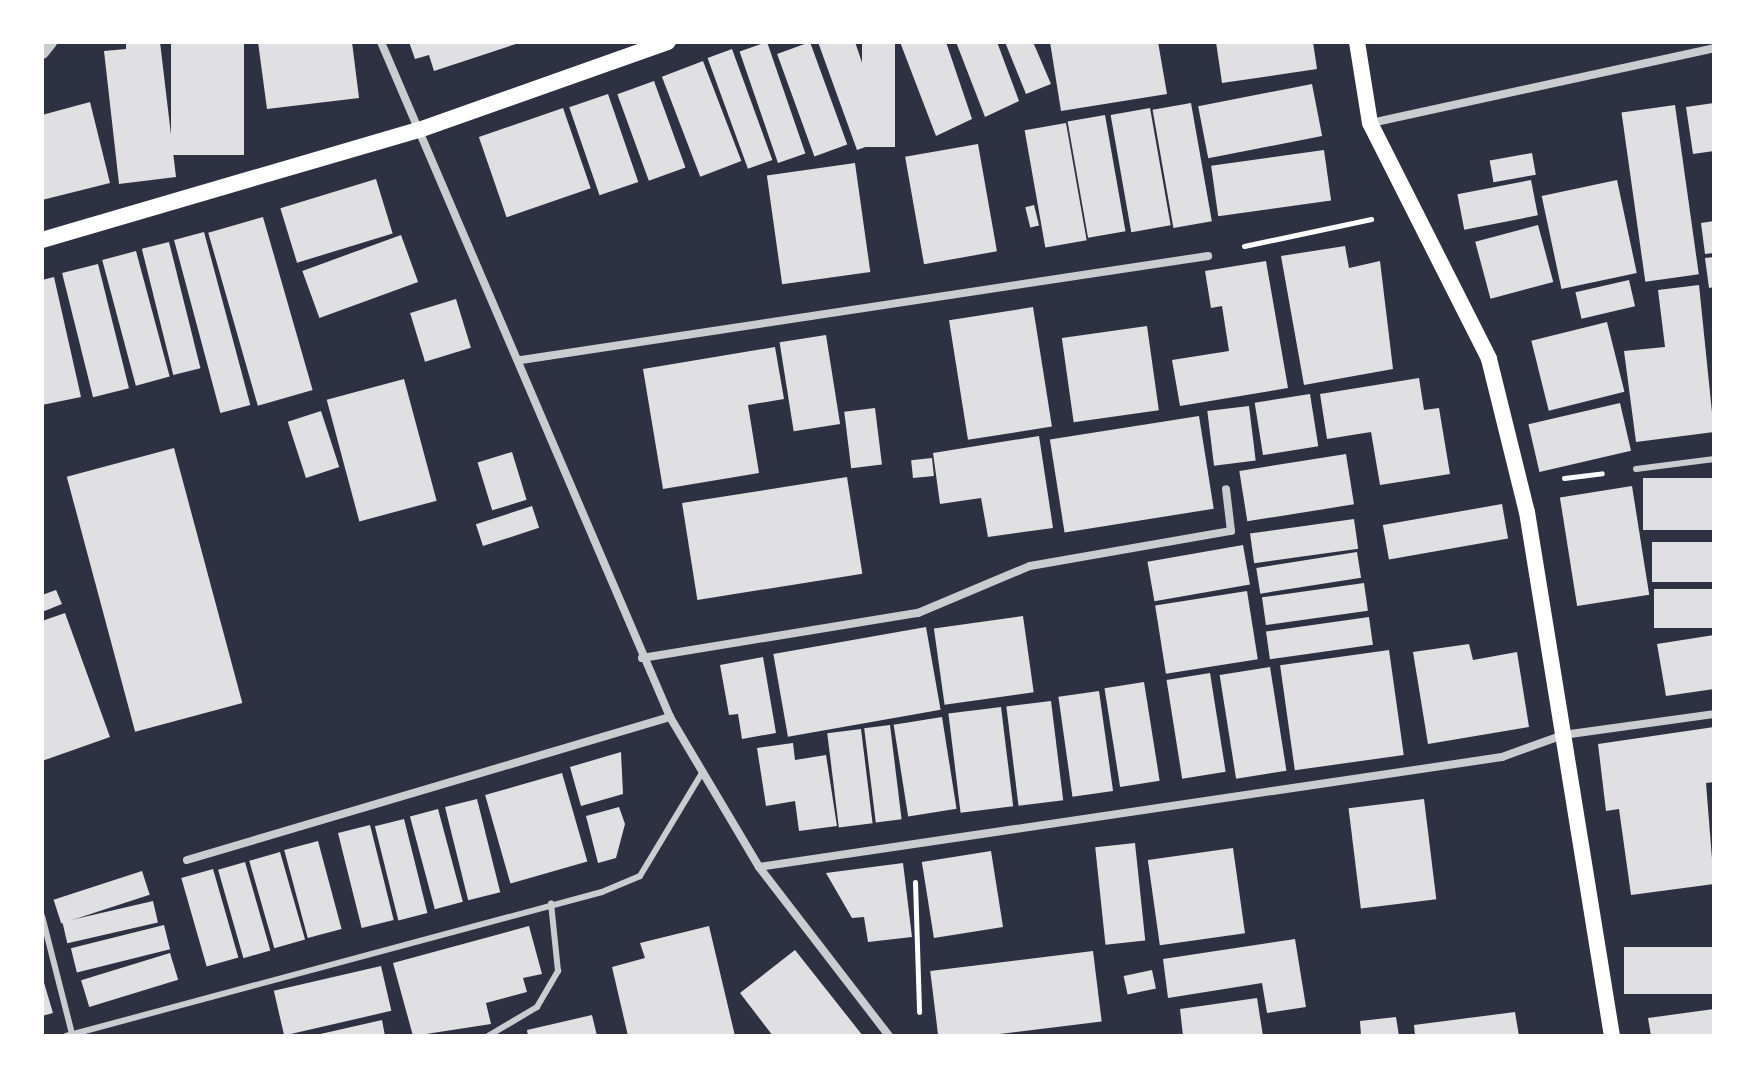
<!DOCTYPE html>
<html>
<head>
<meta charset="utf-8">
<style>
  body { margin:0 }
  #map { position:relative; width:1756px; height:1078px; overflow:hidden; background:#2d3142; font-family:"Open Sans",sans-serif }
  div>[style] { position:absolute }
  .building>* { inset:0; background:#e0e0e3; transform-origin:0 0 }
  .path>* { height:5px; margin:-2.5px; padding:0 2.5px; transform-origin:2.5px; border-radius:2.5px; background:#fff }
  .service>* { height:6px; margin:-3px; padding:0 3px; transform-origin:3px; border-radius:3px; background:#caccd0 }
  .minor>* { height:8px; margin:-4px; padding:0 4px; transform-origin:4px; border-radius:4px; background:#caccd0 }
  .tertiary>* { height:14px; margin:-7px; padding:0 7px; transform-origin:7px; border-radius:7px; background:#caccd0 }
  .secondary>* { height:16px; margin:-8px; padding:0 8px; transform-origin:8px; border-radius:8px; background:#fff }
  span { translate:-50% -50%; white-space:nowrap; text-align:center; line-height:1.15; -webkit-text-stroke:6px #fff; paint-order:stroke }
  .frame { position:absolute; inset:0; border:44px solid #fff; pointer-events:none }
</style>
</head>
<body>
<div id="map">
  <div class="building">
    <div style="clip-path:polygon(126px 42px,160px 42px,176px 177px,119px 184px,104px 51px,126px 49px)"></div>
    <div style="left:171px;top:42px;width:73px;height:113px"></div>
    <div style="clip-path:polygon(258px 42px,352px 42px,359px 98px,267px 109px)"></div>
    <div style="clip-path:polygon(409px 42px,519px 42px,519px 43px,434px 71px,429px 55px,415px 59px)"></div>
    <div style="left:767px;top:42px;width:118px;height:29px;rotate:71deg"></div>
    <div style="left:810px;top:42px;width:109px;height:35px;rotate:70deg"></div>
    <div style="clip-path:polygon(818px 42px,855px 42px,888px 139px,857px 150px)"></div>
    <div style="left:862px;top:42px;width:33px;height:105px"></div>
    <div style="clip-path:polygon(900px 42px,946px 42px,972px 119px,936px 136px)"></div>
    <div style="clip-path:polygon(956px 42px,997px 42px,1019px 101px,985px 117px)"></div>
    <div style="clip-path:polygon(1005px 42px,1033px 42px,1051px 84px,1026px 94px)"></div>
    <div style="clip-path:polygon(1050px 42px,1158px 42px,1167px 94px,1061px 111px)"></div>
    <div style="clip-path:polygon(1216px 42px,1313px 42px,1317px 69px,1222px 83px)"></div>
    <div style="left:732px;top:49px;width:118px;height:26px;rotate:70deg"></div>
    <div style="left:703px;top:61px;width:107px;height:44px;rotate:69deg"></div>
    <div style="left:654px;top:81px;width:92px;height:39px;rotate:70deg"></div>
    <div style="left:1312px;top:84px;width:53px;height:116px;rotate:79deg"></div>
    <div style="left:608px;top:94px;width:93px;height:41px;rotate:71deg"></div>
    <div style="clip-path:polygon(90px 102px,110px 183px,42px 200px,42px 115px)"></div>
    <div style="left:1191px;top:103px;width:120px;height:39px;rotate:80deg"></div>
    <div style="clip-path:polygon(1714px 103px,1714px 151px,1693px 154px,1686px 107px)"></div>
    <div style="left:1675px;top:105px;width:171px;height:54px;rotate:82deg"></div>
    <div style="left:563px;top:108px;width:85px;height:89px;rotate:71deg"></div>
    <div style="left:1150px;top:108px;width:119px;height:40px;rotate:80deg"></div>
    <div style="left:1105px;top:115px;width:118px;height:38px;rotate:80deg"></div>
    <div style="left:1066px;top:123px;width:119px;height:42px;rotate:80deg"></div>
    <div style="left:978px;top:144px;width:109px;height:74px;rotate:80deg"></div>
    <div style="left:1324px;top:150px;width:51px;height:114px;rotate:82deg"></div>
    <div style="left:1532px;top:153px;width:22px;height:43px;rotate:80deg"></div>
    <div style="left:855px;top:163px;width:110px;height:89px;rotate:82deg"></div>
    <div style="left:376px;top:179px;width:57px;height:100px;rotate:73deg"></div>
    <div style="left:1531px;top:180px;width:36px;height:75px;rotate:79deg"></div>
    <div style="left:1617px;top:180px;width:95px;height:77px;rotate:78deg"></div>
    <div style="left:1034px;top:205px;width:21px;height:9px;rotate:76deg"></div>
    <div style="left:263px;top:217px;width:180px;height:57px;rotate:74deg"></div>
    <div style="clip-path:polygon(1714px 221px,1714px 253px,1705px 254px,1701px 223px)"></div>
    <div style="left:1538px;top:225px;width:59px;height:65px;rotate:75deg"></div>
    <div style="left:204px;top:232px;width:179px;height:31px;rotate:75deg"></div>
    <div style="left:401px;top:235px;width:50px;height:105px;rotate:70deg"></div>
    <div style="left:169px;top:242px;width:130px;height:28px;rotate:76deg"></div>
    <div style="clip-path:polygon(1345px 246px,1349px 268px,1380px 261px,1393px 369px,1304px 385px,1281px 256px)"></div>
    <div style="left:136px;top:251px;width:130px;height:35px;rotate:75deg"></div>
    <div style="clip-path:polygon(1714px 257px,1714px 287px,1709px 288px,1705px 258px)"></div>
    <div style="clip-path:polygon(1266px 261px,1288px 388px,1180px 406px,1172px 360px,1229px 351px,1222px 306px,1211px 308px,1205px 271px)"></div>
    <div style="left:98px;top:264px;width:128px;height:37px;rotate:76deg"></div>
    <div style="clip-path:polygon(54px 277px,81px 397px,42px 405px,42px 280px)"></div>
    <div style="left:1629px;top:280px;width:27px;height:55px;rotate:77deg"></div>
    <div style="clip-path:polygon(1699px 285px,1714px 432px,1636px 442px,1624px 351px,1665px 347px,1658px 290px)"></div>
    <div style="left:456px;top:299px;width:51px;height:48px;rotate:73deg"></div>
    <div style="left:1033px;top:307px;width:121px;height:85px;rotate:81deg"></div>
    <div style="left:1607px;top:322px;width:72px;height:78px;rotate:76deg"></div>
    <div style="left:1147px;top:326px;width:85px;height:86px;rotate:82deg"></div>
    <div style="left:826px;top:335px;width:90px;height:47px;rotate:81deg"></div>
    <div style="clip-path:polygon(775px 347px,784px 399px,748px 405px,759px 473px,663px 489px,643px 369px)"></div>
    <div style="clip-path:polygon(1419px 378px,1424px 410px,1439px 408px,1450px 474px,1380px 485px,1371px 432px,1327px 439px,1320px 394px)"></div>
    <div style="left:404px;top:379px;width:126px;height:80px;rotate:75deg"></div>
    <div style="left:1310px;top:394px;width:53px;height:56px;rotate:81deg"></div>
    <div style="left:1620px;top:403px;width:49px;height:94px;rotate:77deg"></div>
    <div style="left:1249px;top:406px;width:55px;height:42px;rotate:83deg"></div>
    <div style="left:875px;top:408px;width:57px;height:31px;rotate:83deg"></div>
    <div style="left:321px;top:411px;width:59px;height:35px;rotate:72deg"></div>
    <div style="left:1199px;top:416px;width:94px;height:151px;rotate:81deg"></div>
    <div style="clip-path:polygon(1039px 436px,1053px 528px,988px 537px,981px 498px,940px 504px,933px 453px)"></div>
    <div style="left:174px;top:448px;width:264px;height:111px;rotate:75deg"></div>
    <div style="left:512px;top:452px;width:50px;height:36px;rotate:73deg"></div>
    <div style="left:1346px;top:454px;width:51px;height:108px;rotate:81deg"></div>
    <div style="left:932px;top:458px;width:18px;height:21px;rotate:84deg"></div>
    <div style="left:847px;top:477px;width:98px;height:167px;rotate:81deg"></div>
    <div style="left:1714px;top:478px;width:52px;height:71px;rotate:90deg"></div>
    <div style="left:1632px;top:486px;width:110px;height:73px;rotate:81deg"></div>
    <div style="left:1502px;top:504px;width:35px;height:121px;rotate:80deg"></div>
    <div style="left:532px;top:506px;width:23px;height:59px;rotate:72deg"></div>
    <div style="left:1354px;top:519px;width:30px;height:105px;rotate:82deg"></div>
    <div style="left:1714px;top:542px;width:40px;height:62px;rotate:90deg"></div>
    <div style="left:1243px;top:545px;width:40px;height:97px;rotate:80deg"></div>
    <div style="left:1357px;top:552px;width:26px;height:102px;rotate:81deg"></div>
    <div style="left:1364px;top:583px;width:28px;height:103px;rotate:82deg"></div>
    <div style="left:1714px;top:589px;width:39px;height:60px;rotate:90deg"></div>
    <div style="clip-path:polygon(56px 590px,62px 604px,42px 612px,42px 595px)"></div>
    <div style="left:1247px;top:591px;width:69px;height:93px;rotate:81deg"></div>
    <div style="clip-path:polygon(65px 613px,110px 737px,42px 761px,42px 621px)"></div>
    <div style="left:1023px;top:616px;width:77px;height:90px;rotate:82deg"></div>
    <div style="left:1369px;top:617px;width:28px;height:104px;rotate:82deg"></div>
    <div style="left:926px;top:627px;width:84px;height:155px;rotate:80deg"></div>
    <div style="clip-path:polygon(1714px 635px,1714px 689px,1666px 696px,1657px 644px)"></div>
    <div style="clip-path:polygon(1469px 644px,1473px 660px,1517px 652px,1529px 727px,1428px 744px,1413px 652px)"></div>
    <div style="left:1389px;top:650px;width:106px;height:110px;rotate:82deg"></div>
    <div style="clip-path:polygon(763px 657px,776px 733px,742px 739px,738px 714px,729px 715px,720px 665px)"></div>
    <div style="left:1270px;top:667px;width:105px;height:51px;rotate:81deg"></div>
    <div style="left:1210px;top:673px;width:100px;height:44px;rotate:81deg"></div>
    <div style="left:1144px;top:682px;width:100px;height:40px;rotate:81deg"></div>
    <div style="left:1099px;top:691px;width:101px;height:41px;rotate:82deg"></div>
    <div style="left:1051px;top:701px;width:100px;height:45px;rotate:83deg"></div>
    <div style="left:1001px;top:707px;width:100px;height:53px;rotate:83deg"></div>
    <div style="left:942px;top:717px;width:93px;height:49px;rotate:81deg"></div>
    <div style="left:890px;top:725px;width:95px;height:26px;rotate:83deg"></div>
    <div style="clip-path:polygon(1714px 727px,1714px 782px,1706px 783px,1714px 884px,1631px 895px,1619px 809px,1606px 811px,1598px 744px)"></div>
    <div style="left:861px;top:729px;width:95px;height:34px;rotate:83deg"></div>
    <div style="clip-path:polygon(793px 743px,795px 760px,826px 755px,837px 826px,799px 831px,795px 801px,766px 806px,757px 748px)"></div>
    <div style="clip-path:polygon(621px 752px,623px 794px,581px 806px,570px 767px)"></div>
    <div style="left:562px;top:773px;width:92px;height:80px;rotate:74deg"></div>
    <div style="left:477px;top:799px;width:96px;height:33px;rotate:76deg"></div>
    <div style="left:1424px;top:799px;width:101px;height:76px;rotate:83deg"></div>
    <div style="clip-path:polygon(619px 807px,625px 824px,616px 858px,598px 863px,586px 816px)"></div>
    <div style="left:438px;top:809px;width:96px;height:29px;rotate:75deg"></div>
    <div style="left:404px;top:819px;width:97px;height:30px;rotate:76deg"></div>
    <div style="left:370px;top:825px;width:98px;height:33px;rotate:76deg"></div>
    <div style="left:318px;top:841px;width:91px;height:35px;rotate:75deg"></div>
    <div style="left:1135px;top:843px;width:98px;height:40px;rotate:84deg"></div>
    <div style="left:1233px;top:848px;width:86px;height:86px;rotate:82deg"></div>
    <div style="left:991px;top:851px;width:77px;height:70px;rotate:81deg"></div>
    <div style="left:280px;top:852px;width:91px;height:32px;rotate:74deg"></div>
    <div style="left:245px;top:862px;width:92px;height:28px;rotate:74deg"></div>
    <div style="clip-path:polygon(903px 863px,912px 937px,868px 942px,864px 917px,852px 918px,826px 873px)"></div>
    <div style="left:213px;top:869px;width:92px;height:33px;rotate:74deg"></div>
    <div style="left:142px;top:871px;width:25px;height:93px;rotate:72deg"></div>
    <div style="left:153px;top:901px;width:22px;height:93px;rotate:77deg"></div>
    <div style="left:164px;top:925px;width:25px;height:96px;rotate:76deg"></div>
    <div style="clip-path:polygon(529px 926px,542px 974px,523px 978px,527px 992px,486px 1003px,491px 1024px,413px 1036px,393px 963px)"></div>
    <div style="clip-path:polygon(709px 926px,735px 1036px,628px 1036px,612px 967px,645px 958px,640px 943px)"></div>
    <div style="clip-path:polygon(1295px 939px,1306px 1007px,1267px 1013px,1262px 983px,1168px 998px,1163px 959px)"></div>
    <div style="left:1714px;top:947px;width:47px;height:90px;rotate:90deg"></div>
    <div style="clip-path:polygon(795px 950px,863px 1036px,773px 1036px,740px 993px)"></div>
    <div style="left:1093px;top:951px;width:71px;height:164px;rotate:83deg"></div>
    <div style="left:170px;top:953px;width:28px;height:93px;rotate:73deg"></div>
    <div style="left:381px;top:966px;width:46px;height:110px;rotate:77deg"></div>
    <div style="left:1152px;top:970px;width:19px;height:29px;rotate:78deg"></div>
    <div style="clip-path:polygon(42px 976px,53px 1013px,42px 1016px)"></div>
    <div style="clip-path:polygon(1257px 998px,1263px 1036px,1183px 1036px,1180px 1009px)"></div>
    <div style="clip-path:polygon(1714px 1009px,1714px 1036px,1651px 1036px,1648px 1018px)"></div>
    <div style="clip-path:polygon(1515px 1012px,1519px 1036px,1415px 1036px,1414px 1025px)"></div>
    <div style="clip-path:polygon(592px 1015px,597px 1036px,528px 1036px,527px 1030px)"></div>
    <div style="clip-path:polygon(1396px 1017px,1399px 1036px,1361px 1036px,1360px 1021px)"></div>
    <div style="clip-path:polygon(382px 1020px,385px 1036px,316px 1036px,316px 1035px)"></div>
  </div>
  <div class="path">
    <div style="left:1244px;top:246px;width:130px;rotate:-12deg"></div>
    <div style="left:1564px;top:478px;width:38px;rotate:-7deg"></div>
    <div style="left:915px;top:882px;width:130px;rotate:88.2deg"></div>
  </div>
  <div class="service">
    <div style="left:1636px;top:469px;width:79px;rotate:-7.3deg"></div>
    <div style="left:42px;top:916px;width:122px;rotate:75.7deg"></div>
    <div style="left:66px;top:1036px;width:555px;rotate:-15.04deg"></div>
    <div style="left:602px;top:892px;width:41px;rotate:-22.8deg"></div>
    <div style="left:640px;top:876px;width:122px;rotate:-59deg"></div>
    <div style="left:488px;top:1036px;width:57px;rotate:-30.6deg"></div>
    <div style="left:537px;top:1007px;width:42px;rotate:-59.7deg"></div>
    <div style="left:558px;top:971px;width:68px;rotate:-95.9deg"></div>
  </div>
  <div class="minor">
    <div style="left:381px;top:42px;width:734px;rotate:66.82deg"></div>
    <div style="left:670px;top:717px;width:174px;rotate:59.3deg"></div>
    <div style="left:759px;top:867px;width:213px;rotate:52.4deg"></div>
    <div style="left:1371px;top:123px;width:351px;rotate:-12.3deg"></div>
    <div style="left:521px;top:360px;width:695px;rotate:-8.61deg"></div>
    <div style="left:642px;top:658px;width:280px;rotate:-9.3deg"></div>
    <div style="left:918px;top:613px;width:121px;rotate:-22.8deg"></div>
    <div style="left:1030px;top:566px;width:204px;rotate:-9.9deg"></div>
    <div style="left:1231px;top:531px;width:42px;rotate:-96.8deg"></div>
    <div style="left:187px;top:860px;width:504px;rotate:-16.49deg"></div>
    <div style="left:759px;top:867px;width:751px;rotate:-8.42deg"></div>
    <div style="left:1502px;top:757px;width:65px;rotate:-19.8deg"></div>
    <div style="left:1563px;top:735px;width:152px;rotate:-7.9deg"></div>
  </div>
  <div class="tertiary">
    <div style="left:42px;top:52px;width:13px;rotate:-51deg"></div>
  </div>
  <div class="secondary">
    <div style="left:1357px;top:42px;width:82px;rotate:80.9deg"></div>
    <div style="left:1370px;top:123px;width:264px;rotate:63.2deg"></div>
    <div style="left:1489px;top:359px;width:158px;rotate:76.1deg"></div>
    <div style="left:1527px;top:512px;width:531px;rotate:80.79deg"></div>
    <div style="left:42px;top:240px;width:393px;rotate:-16.3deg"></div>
    <div style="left:419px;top:130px;width:264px;rotate:-19.5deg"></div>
  </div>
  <div class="frame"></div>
</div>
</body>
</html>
